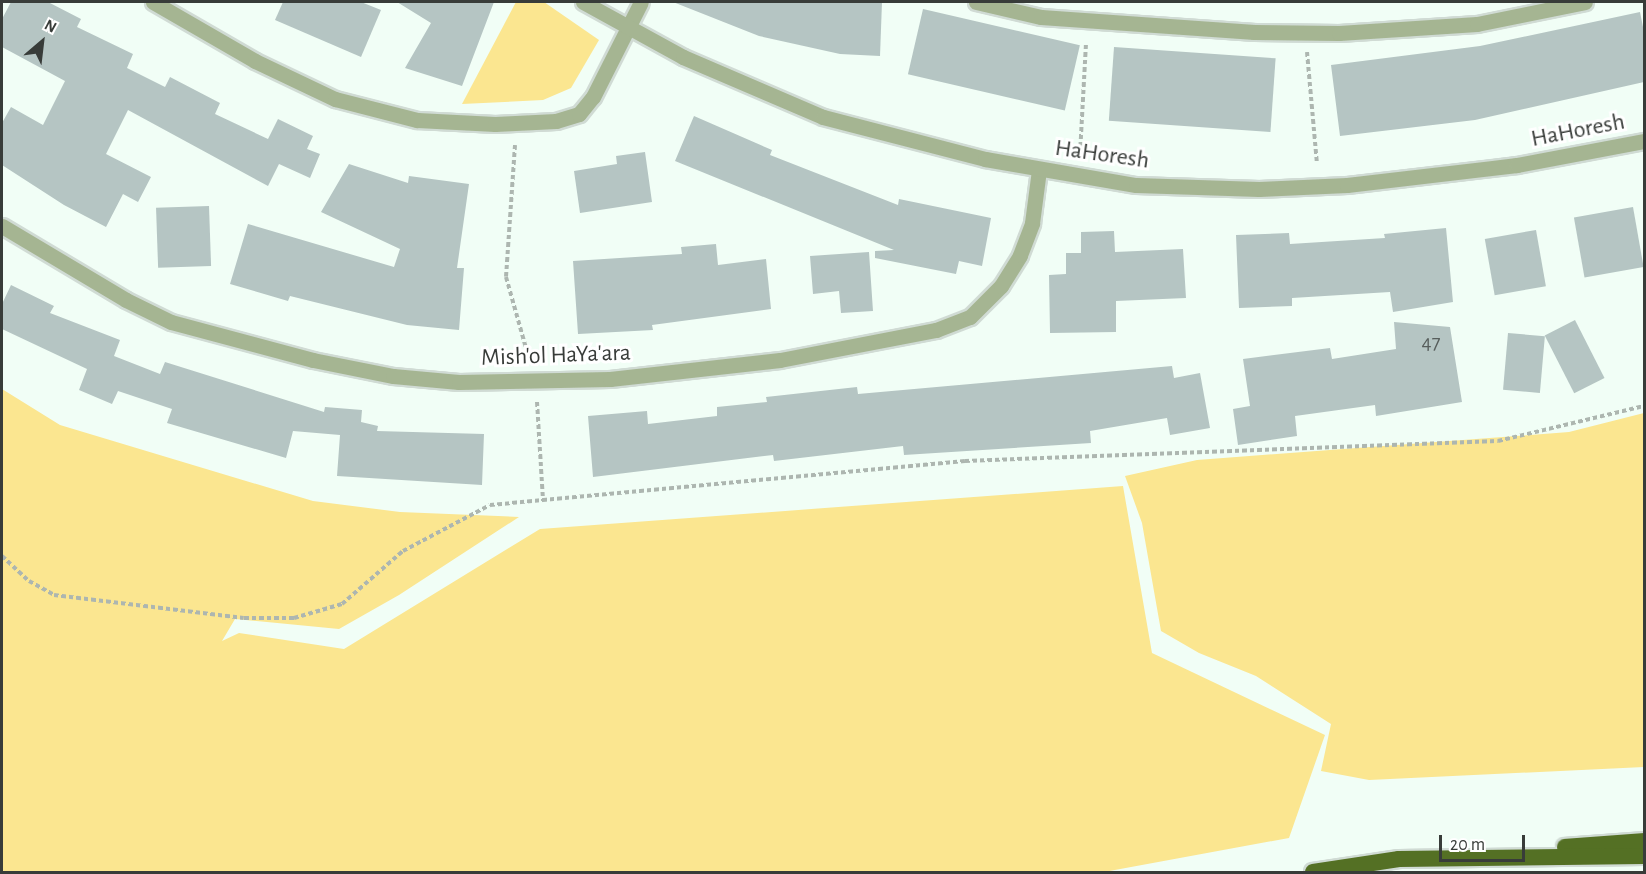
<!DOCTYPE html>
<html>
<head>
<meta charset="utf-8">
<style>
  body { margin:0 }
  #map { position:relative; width:1646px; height:874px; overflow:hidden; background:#f1fef6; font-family:"Alegreya Sans",sans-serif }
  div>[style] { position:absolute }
  .green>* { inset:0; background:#fbe690 }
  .building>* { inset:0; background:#b5c5c3; transform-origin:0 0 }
  .path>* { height:4px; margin-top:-2px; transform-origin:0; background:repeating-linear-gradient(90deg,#adb6b0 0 4.5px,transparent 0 7.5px) }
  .roads { filter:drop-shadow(2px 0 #d0dbd4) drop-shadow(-2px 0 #d0dbd4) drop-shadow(0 2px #d0dbd4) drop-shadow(0 -2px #d0dbd4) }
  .minor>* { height:15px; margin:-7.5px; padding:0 7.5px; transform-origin:7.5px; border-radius:7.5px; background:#a5b592 }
  .tertiary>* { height:15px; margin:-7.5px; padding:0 7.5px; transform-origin:7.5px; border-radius:7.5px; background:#a5b592 }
  .trunk>* { height:16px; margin:-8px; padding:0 8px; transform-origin:8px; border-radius:8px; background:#547024 }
  span { translate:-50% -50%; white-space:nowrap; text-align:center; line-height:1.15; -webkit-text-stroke:6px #fff; paint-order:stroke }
  .number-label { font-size:21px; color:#575e5c }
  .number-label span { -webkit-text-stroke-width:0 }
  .street-label { font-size:24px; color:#383c39 }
  .frame { position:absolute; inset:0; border:3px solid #383c39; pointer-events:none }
  .north { position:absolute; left:12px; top:12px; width:60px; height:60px; -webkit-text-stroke:4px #fff; paint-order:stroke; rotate:28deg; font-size:16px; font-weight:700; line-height:24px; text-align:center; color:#383c39 }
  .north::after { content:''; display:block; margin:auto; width:21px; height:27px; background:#383c39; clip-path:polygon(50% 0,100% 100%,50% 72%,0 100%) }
  .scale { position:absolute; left:1439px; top:835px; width:86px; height:27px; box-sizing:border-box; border:3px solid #383c39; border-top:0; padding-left:8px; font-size:18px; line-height:21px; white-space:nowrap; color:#383c39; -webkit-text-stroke:4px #fff; paint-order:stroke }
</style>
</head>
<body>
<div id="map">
  <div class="green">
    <div style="clip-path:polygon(516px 2px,544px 2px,599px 40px,571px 88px,543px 100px,462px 104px)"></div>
    <div style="clip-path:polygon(2px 389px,60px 425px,313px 501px,400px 512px,519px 517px,399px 595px,339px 629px,235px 619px,222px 641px,239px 633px,344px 649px,540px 529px,1123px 486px,1152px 653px,1325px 735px,1289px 838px,1104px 872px,2px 872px)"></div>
    <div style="clip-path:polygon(1644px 413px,1644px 767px,1369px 780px,1321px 771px,1331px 724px,1256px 676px,1199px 653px,1161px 631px,1142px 523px,1125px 476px,1197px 460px,1569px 432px)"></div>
  </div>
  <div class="building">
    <div style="clip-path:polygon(11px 2px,48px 2px,81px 19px,77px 27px,133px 54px,127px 68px,165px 87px,170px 77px,220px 103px,215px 114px,268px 139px,278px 119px,313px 136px,307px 149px,320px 154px,310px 178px,279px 164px,268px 186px,128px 110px,106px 154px,151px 177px,138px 202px,123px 194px,106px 227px,64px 205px,2px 165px,2px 123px,11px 107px,43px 125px,65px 81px,2px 47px,2px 19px)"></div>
    <div style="clip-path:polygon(283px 2px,361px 2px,381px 10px,361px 57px,275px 20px)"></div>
    <div style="clip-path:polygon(397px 2px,494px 2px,462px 86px,405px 68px,431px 23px)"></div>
    <div style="clip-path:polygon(673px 2px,882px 2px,880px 56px,840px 54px,759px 36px)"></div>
    <div style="left:923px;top:9px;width:161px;height:67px;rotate:13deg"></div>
    <div style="clip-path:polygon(1640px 12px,1644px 32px,1644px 82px,1475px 120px,1340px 136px,1331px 65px,1480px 46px)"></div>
    <div style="left:1114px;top:47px;width:162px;height:74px;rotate:4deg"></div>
    <div style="clip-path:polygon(694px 116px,772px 150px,770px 155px,898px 205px,899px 199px,991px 218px,982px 266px,959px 261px,956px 274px,875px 258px,875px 251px,894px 250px,675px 161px)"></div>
    <div style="clip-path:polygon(645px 152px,652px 202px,580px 213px,574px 171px,617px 164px,616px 156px)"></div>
    <div style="clip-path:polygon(349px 164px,408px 183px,409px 176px,469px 184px,457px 268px,464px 268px,459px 330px,407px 325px,290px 296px,288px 301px,230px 284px,248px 224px,394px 267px,400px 249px,321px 212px)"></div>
    <div style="left:209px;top:206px;width:60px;height:53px;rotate:88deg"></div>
    <div style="left:1633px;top:207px;width:61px;height:60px;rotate:80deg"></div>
    <div style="clip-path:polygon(1446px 228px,1453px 302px,1393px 312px,1390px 292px,1292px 298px,1292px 306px,1239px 308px,1236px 235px,1289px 233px,1290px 244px,1385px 238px,1384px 234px)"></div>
    <div style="left:1536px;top:230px;width:57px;height:52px;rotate:80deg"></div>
    <div style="clip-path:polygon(1114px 231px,1115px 252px,1183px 249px,1186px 298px,1116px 301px,1116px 332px,1050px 333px,1049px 275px,1066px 274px,1066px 253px,1081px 253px,1081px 232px)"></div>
    <div style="clip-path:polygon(716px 244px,718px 265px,766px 259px,771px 309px,652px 325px,653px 330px,578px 334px,573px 261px,682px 254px,681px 247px)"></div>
    <div style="clip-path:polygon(869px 252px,873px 311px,841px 313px,839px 291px,813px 294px,810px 256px)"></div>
    <div style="clip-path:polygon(11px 285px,54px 306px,50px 313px,120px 340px,114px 356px,160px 374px,165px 362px,324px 412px,325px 407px,362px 410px,361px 422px,378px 426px,377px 431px,484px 434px,482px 485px,337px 476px,340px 435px,293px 431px,286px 458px,167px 423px,172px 409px,118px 391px,112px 404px,79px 390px,87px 369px,2px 329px,2px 304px)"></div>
    <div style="left:1575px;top:320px;width:65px;height:34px;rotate:63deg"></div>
    <div style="clip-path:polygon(1394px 322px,1450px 327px,1462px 402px,1376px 416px,1375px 405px,1295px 416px,1297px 436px,1238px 445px,1233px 409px,1250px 406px,1243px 359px,1330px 348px,1332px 359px,1396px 349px)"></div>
    <div style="left:1508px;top:333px;width:37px;height:57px;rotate:5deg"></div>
    <div style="clip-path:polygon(1172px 366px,1174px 378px,1200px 373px,1210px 428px,1170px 435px,1167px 418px,1090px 431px,1091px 443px,904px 455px,903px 446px,774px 461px,773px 455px,593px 477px,588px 416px,647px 411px,648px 424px,717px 416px,717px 407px,767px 402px,766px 397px,857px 387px,858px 394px)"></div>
  </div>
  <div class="path">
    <div style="left:1307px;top:52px;width:112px;rotate:84.9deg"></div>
    <div style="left:515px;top:145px;width:132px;rotate:93.9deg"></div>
    <div style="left:506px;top:277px;width:85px;rotate:74.3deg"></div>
    <div style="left:1080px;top:154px;width:112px;rotate:-86.9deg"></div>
    <div style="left:537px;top:402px;width:99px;rotate:86.5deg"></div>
    <div style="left:2px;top:556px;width:37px;rotate:43deg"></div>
    <div style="left:29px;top:581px;width:29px;rotate:29deg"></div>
    <div style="left:54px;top:595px;width:191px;rotate:6.9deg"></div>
    <div style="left:244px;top:618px;width:50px"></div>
    <div style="left:294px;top:618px;width:50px;rotate:-16.3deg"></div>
    <div style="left:342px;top:604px;width:81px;rotate:-41deg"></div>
    <div style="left:403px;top:551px;width:98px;rotate:-27.9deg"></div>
    <div style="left:490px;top:505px;width:477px;rotate:-5.3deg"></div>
    <div style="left:965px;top:461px;width:533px;rotate:-2.15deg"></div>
    <div style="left:1498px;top:441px;width:150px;rotate:-13.5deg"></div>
  </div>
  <div class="roads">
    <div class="minor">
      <div style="left:153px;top:2px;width:118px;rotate:30deg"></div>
      <div style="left:255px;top:61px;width:89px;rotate:25.4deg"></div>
      <div style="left:335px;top:99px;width:85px;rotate:14.4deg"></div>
      <div style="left:417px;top:120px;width:78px;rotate:2.9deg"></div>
      <div style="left:495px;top:124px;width:61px;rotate:-2.8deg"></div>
      <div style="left:556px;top:121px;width:24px;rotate:-17deg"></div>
      <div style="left:579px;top:114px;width:22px;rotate:-51deg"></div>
      <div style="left:593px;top:97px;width:106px;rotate:-63.2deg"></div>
      <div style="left:976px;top:2px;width:67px;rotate:13deg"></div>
      <div style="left:1041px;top:17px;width:214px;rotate:4deg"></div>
      <div style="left:1254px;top:32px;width:85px;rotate:0.7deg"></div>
      <div style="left:1339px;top:33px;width:138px;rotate:-3.7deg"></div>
      <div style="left:1477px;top:24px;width:110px;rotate:-11.5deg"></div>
      <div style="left:2px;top:226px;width:144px;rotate:30.8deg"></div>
      <div style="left:126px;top:300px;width:50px;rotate:26.1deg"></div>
      <div style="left:171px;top:322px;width:147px;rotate:15deg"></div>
      <div style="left:313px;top:360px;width:82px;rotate:11.3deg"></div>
      <div style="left:393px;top:376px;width:66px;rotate:5.2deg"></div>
      <div style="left:459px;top:382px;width:151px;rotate:-1.1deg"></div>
      <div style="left:610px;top:379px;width:171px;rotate:-6.4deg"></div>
      <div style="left:780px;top:360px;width:159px;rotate:-10.9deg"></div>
      <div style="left:936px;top:330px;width:36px;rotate:-21deg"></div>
      <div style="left:970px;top:317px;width:44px;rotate:-45deg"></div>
      <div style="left:1001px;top:286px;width:36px;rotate:-58deg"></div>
      <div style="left:1020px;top:255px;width:34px;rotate:-69deg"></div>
      <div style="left:1032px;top:223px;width:53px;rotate:-82.5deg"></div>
    </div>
    <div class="tertiary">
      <div style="left:583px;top:2px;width:114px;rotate:28.8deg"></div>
      <div style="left:683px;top:57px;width:152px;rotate:23.2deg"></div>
      <div style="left:823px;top:117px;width:167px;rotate:14.5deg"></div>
      <div style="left:985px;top:159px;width:153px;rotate:9.8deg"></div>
      <div style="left:1136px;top:185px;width:123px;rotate:1.9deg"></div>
      <div style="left:1259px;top:189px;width:88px;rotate:-2.6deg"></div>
      <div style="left:1347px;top:185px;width:171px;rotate:-6.7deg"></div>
      <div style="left:1517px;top:165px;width:129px;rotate:-10.7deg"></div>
    </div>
    <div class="trunk">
      <div style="left:1565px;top:847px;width:79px;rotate:-4.3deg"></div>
      <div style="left:1313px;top:872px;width:87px;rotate:-8.6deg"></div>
      <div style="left:1399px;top:859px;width:245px;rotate:-0.7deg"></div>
    </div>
  </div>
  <div class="number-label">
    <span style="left:1431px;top:343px">47</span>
  </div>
  <div class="street-label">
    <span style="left:1578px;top:131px;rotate:-11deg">HaHoresh</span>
    <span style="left:1102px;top:155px;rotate:8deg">HaHoresh</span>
    <span style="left:556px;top:356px;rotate:-2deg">Mish'ol HaYa'ara</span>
  </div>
  <div class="frame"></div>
  <div class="north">N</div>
  <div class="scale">20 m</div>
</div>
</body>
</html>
